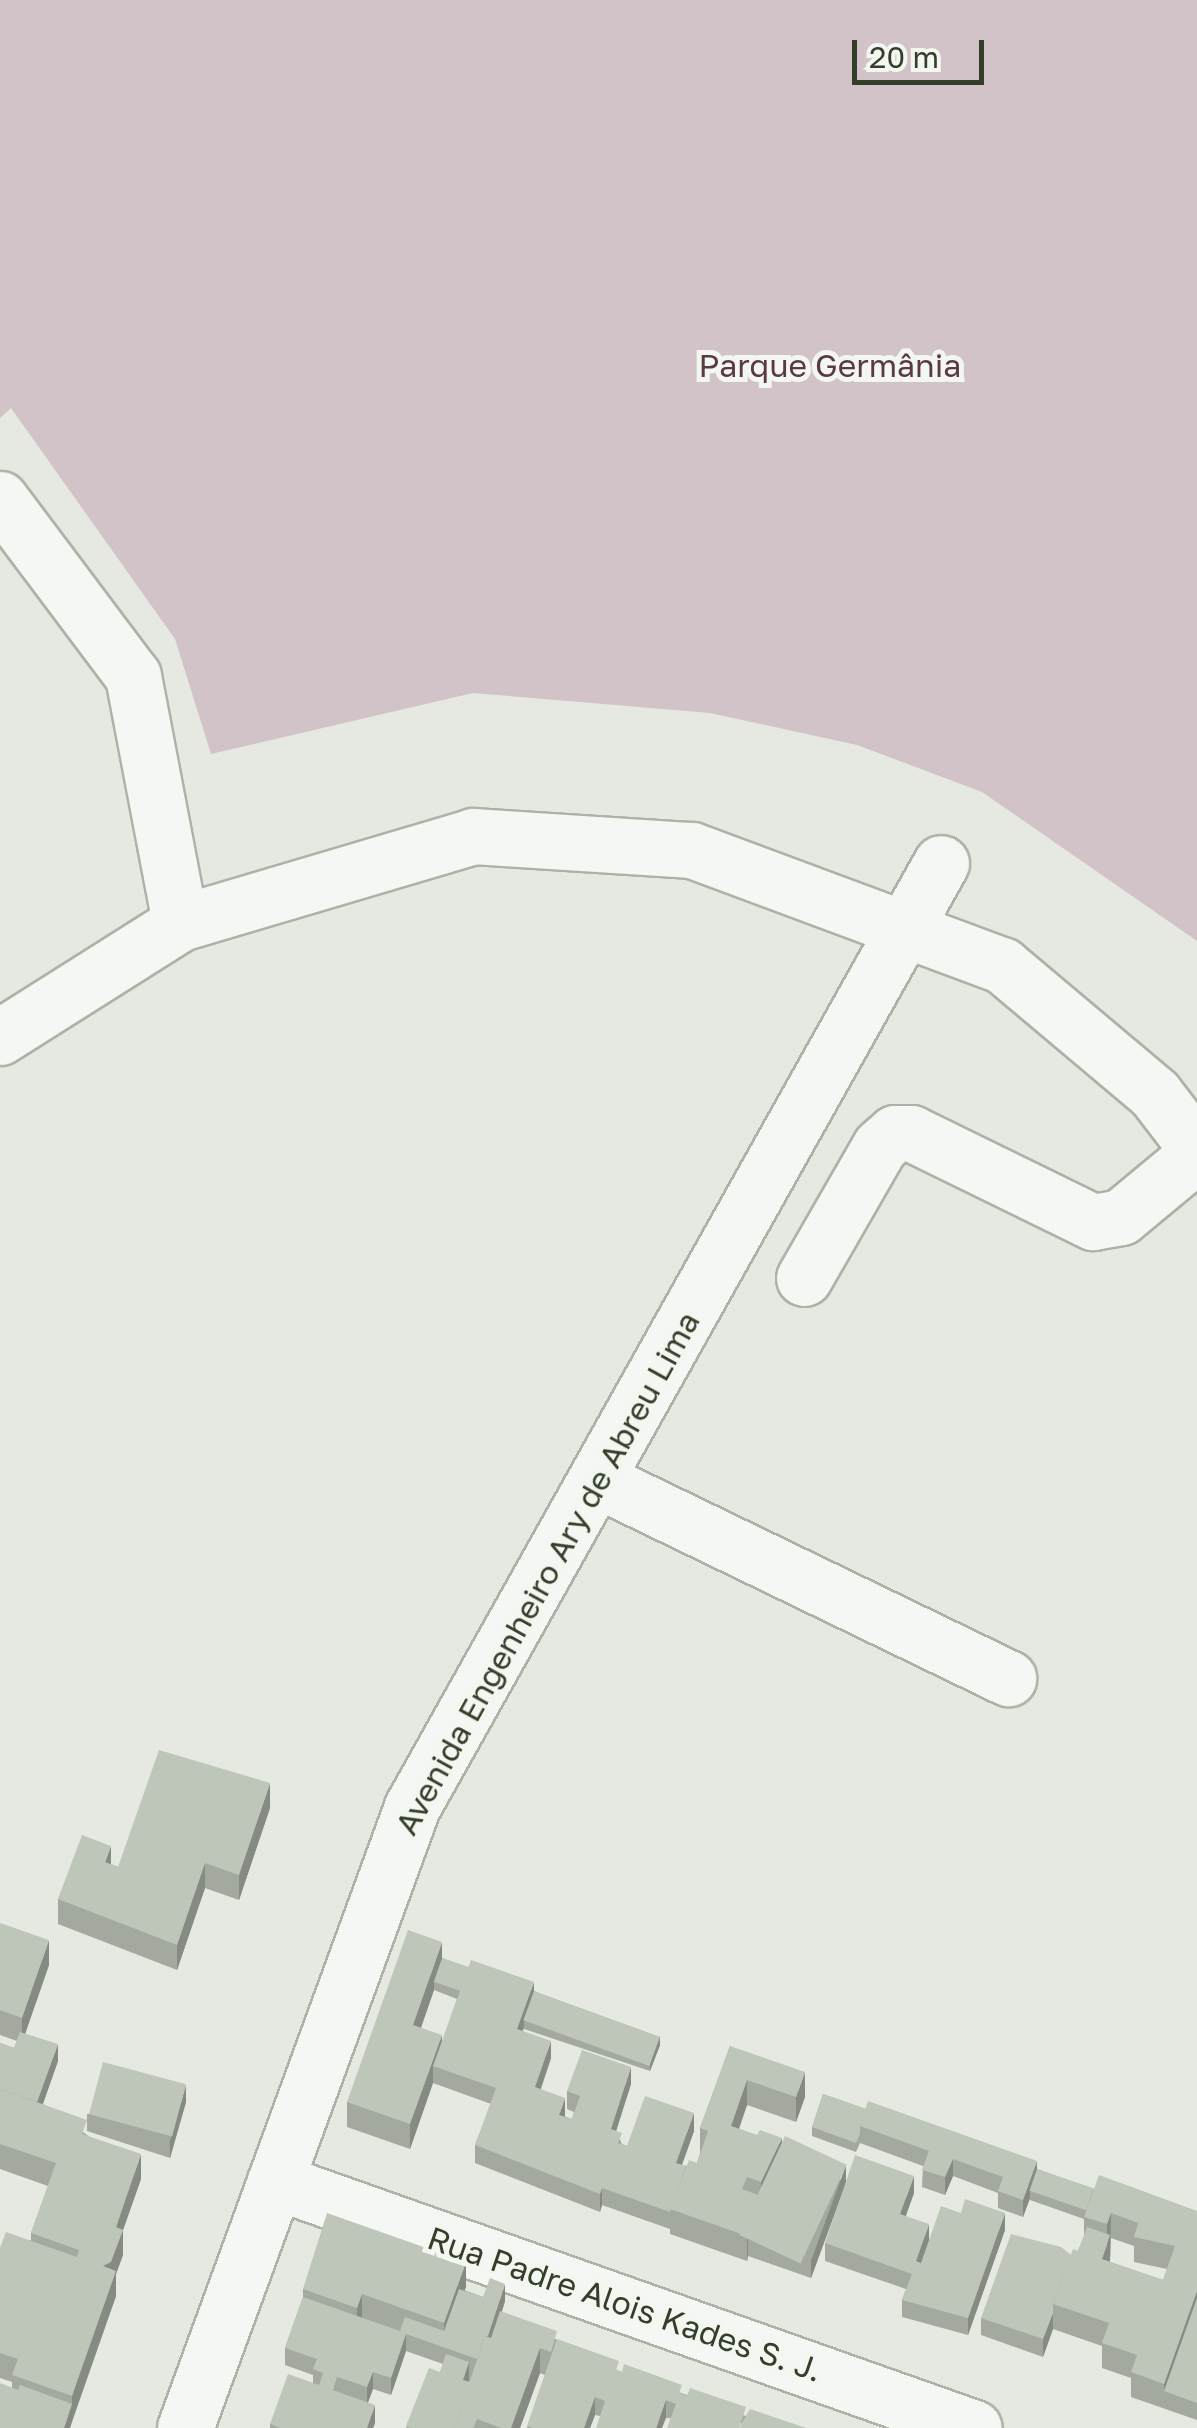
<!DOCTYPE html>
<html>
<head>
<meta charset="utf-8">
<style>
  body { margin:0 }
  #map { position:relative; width:1197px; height:2428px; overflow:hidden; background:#e5e9e1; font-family:"Golos Text",sans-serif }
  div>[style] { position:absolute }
  .green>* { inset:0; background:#d2c3c8 }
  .roads { filter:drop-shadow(2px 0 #acb3a6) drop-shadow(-2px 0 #acb3a6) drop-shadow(0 2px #acb3a6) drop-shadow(0 -2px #acb3a6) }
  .minor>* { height:55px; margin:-27.5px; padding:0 27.5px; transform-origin:27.5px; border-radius:27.5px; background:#f5f7f4 }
  .wall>* { inset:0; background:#a3a99f }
  .shaded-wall>* { inset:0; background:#858a82 }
  .building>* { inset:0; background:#bec5b9; transform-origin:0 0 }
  span { translate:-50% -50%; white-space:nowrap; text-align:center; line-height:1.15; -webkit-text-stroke:10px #f3f6f1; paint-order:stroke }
  .park-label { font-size:32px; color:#5a3942 }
  .street-label { font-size:32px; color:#343f2a }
  .scale { position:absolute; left:852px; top:40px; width:132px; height:45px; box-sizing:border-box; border:5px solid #343f2a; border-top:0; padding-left:12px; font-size:30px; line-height:35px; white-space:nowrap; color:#343f2a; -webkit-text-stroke:8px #f3f6f1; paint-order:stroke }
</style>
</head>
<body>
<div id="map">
  <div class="green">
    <div style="clip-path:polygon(0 0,1197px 0,1197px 941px,982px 792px,857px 745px,710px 713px,473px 693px,211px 754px,175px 639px,11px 408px,0 418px)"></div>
  </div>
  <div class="roads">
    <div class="minor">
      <div style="left:0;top:499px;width:221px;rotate:53.1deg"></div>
      <div style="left:133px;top:676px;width:251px;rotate:79.2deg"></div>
      <div style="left:0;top:1037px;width:213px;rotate:-32.3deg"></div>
      <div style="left:180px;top:923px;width:306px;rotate:-16.5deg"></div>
      <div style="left:473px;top:836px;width:219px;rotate:3.7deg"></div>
      <div style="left:692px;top:850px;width:331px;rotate:20.4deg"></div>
      <div style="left:1002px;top:965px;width:200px;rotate:40.1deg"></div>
      <div style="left:1155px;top:1094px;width:69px;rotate:52.6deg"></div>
      <div style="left:804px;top:1278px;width:152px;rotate:-60.1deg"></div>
      <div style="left:880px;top:1146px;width:20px;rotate:-41deg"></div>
      <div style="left:895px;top:1133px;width:16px"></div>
      <div style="left:911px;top:1133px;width:203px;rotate:26.1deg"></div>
      <div style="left:1093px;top:1222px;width:28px;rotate:-10deg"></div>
      <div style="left:1121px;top:1217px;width:99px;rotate:-39.7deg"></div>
      <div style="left:596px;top:1479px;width:458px;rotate:25.8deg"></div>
      <div style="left:275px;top:2181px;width:741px;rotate:19.46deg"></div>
      <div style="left:185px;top:2428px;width:661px;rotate:-69.92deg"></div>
      <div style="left:412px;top:1807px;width:1082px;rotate:-60.73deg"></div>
    </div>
  </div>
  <div class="wall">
    <div style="clip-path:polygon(270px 1808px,239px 1900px,205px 1888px,177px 1970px,58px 1924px,58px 1899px,111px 1864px,118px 1867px)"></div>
    <div style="clip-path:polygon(0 1923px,49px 1965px,25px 2033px,58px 2061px,43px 2104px,87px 2135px,141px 2179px,123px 2230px,123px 2255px,116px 2274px,116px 2296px,70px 2428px,0 2428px,12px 2387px,12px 2382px,0 2378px,0 2248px,31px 2240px,31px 2233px,48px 2186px,0 2169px,0 2043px,14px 2048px,17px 2041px,0 2035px)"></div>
    <div style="clip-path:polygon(evenodd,442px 1958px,534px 1991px,660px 2045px,650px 2071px,524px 2029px,524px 2027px,523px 2031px,551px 2058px,541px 2089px,564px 2116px,572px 2119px,574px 2112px,567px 2109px,567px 2091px,631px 2084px,616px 2131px,622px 2144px,627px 2146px,694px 2131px,682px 2165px,686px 2166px,697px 2163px,700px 2153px,700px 2128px,730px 2046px,805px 2097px,796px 2122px,747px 2105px,739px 2129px,782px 2144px,846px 2183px,811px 2278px,748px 2256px,747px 2261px,670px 2234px,670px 2229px,602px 2205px,600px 2212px,475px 2163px,475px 2145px,491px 2104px,433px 2083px,410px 2149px,347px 2127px,347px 2102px,442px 1958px,434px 1990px,457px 1999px,442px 2043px,421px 2028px,434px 1990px)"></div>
    <div style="clip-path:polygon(evenodd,823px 2094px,1094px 2189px,1197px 2211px,1197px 2420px,1131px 2397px,1131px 2378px,1102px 2368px,1102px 2346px,1053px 2329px,1043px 2357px,981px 2335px,981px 2318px,1071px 2255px,1078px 2251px,1084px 2236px,1084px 2219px,1030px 2200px,1030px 2198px,1023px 2217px,998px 2208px,998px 2193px,953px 2176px,945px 2195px,922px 2187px,923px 2166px,860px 2143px,856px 2152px,812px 2136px,812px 2127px,823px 2094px,1111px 2238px,1134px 2246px,1134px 2262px,1167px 2269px,1163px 2280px,1110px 2262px,1111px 2238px)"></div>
    <div style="clip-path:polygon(186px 2102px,170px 2158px,87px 2131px,87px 2114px)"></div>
    <div style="clip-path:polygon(914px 2193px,906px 2216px,929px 2239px,1005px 2230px,968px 2335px,902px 2317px,902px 2300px,906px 2289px,825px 2261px,825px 2243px)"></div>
    <div style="clip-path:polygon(466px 2287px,464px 2290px,483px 2297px,505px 2301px,502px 2312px,619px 2371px,746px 2416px,806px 2428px,666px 2418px,600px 2416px,595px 2415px,590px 2428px,527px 2428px,545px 2375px,540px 2373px,520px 2428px,406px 2428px,440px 2372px,443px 2364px,406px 2351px,391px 2395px,373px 2389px,368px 2402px,375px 2423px,373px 2428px,270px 2428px,270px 2424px,313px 2383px,313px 2375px,285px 2365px,285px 2348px,303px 2297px,303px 2289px)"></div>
  </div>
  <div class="shaded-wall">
    <div style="clip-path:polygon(270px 1783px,270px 1808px,239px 1900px,239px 1875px)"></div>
    <div style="clip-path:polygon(111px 1846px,111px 1871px,105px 1862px)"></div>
    <div style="clip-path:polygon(205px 1863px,205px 1888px,177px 1970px,177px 1945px)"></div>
    <div style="clip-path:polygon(49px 1940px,49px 1965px,22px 2043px,22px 2018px)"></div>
    <div style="clip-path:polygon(442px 1942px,442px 1967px,434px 1982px,434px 1990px,413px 2050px,413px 2025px)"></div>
    <div style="clip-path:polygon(534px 1982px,534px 2000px,524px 2020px,524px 2027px,517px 2046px,517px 2029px)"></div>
    <div style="clip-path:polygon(442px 2035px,442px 2060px,433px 2066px,433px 2083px,410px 2149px,410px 2124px)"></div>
    <div style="clip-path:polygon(660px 2036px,660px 2045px,650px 2071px,650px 2062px)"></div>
    <div style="clip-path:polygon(551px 2041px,551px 2058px,535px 2105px,535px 2087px)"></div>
    <div style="clip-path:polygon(58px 2044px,58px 2061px,35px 2126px,35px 2108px)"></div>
    <div style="clip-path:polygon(631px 2067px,631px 2084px,611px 2147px,611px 2129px)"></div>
    <div style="clip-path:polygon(805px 2072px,805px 2097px,796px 2122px,796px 2097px)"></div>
    <div style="clip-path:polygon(747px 2080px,747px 2105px,731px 2151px,731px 2126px)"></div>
    <div style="clip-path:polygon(186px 2085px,186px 2102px,170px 2158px,170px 2141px)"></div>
    <div style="clip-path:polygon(565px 2098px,565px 2116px,559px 2132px,559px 2115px)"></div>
    <div style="clip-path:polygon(694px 2113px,694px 2131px,676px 2181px,676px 2163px)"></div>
    <div style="clip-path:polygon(782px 2138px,782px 2163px,748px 2238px,748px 2256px,747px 2261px,747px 2236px,761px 2196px,761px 2182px)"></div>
    <div style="clip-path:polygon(141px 2154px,141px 2179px,123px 2230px,123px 2255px,116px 2274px,116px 2296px,72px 2421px,72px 2396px,103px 2266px)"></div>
    <div style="clip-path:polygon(953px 2159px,953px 2176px,945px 2195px,945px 2177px)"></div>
    <div style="clip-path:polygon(1037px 2161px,1037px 2178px,1030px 2191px,1030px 2198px,1023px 2217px,1023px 2200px)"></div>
    <div style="clip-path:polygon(846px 2165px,846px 2183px,811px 2278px,811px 2261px)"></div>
    <div style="clip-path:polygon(914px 2176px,914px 2193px,900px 2231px,900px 2214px)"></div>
    <div style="clip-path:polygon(602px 2188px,602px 2205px,600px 2212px,600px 2194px)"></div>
    <div style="clip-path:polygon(1005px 2213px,1005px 2230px,968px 2335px,968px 2318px)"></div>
    <div style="clip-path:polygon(1111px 2213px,1110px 2260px,1102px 2284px,1102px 2259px,1107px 2246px,1107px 2224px)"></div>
    <div style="clip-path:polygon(929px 2224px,929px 2241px,916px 2278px,916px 2261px)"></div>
    <div style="clip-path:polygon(466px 2262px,466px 2287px,444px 2348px,444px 2323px)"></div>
    <div style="clip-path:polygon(505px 2284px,505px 2301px,480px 2377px,480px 2360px)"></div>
    <div style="clip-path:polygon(1197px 2291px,1197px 2316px,1164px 2391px,1164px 2384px)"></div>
    <div style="clip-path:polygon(362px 2294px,362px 2319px,357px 2333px,357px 2308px)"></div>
    <div style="clip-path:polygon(1053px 2313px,1053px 2329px,1043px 2357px,1043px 2339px)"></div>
    <div style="clip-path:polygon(406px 2334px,406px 2351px,391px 2395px,391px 2378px)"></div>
    <div style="clip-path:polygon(540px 2348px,540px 2373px,520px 2428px,511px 2428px)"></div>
    <div style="clip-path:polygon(469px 2362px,469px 2380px,463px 2398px,463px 2380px)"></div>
    <div style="clip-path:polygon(373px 2372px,373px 2389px,367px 2405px,367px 2387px)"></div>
    <div style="clip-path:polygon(595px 2397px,595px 2415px,590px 2428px,584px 2428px)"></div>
    <div style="clip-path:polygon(666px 2400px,666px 2418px,662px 2428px,656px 2428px)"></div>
    <div style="clip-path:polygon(72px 2404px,72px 2421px,70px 2428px,64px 2428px)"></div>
    <div style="clip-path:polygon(375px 2405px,375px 2423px,373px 2428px,367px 2428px)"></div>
  </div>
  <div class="building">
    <div style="clip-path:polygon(159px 1750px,270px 1783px,239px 1875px,205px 1863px,177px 1945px,58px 1899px,82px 1835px,111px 1846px,105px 1862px,118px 1867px)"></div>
    <div style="clip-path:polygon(0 1923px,49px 1940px,22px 2018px,0 2010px)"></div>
    <div style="clip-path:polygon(408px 1930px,442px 1942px,413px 2025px,442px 2035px,410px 2124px,347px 2102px)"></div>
    <div style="left:442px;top:1958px;width:28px;height:25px;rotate:19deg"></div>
    <div style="clip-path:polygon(471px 1960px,534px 1982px,517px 2029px,551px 2041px,535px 2087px,565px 2098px,559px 2115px,572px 2119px,580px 2096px,567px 2091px,582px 2050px,631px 2067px,611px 2129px,622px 2133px,618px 2143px,627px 2146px,645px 2096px,694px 2113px,676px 2163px,686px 2166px,670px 2212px,602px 2188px,600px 2194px,475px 2145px,496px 2088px,433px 2066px)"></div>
    <div style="left:534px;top:1991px;width:134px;height:31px;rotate:20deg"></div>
    <div style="clip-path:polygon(20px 2032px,58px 2044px,37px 2102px,0 2089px,0 2043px,14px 2048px)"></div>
    <div style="clip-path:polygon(730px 2046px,805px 2072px,796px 2097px,747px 2080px,731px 2126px,757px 2135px,760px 2130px,782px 2138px,761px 2182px,747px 2177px,742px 2189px,761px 2196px,747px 2236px,670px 2209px,689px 2160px,697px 2163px,708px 2131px,700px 2128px)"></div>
    <div style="left:103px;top:2062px;width:86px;height:54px;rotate:15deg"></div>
    <div style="clip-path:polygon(0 2089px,87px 2120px,82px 2134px,141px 2154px,116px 2227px,123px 2230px,111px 2262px,103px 2266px,116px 2271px,72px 2396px,12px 2375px,18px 2359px,0 2353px,0 2248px,6px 2232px,77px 2257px,79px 2250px,31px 2233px,56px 2163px,0 2144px)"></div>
    <div style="clip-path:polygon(823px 2094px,866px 2109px,860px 2126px,860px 2134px,856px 2143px,812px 2127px)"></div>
    <div style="clip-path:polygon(868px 2101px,1037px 2161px,1023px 2200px,998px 2191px,1003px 2177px,953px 2159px,945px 2177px,922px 2170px,929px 2151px,860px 2126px)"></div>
    <div style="left:785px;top:2136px;width:68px;height:109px;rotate:25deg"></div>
    <div style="clip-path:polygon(855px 2155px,914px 2176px,900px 2214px,929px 2224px,916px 2261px,921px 2263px,941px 2206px,961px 2213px,965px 2199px,1005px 2213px,968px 2318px,902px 2300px,912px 2274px,825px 2243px)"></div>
    <div style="left:1037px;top:2169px;width:60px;height:23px;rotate:19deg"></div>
    <div style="clip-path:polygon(1099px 2175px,1197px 2211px,1197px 2291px,1164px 2384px,1131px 2372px,1137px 2355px,1102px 2343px,1109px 2323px,1053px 2304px,1073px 2249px,1078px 2251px,1087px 2227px,1110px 2235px,1102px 2259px,1163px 2280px,1175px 2246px,1134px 2237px,1138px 2223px,1111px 2213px,1107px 2224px,1084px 2217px)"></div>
    <div style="clip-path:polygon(327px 2213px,466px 2262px,444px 2323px,362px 2294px,357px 2308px,303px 2289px)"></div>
    <div style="clip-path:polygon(1011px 2234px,1061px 2247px,1071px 2255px,1053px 2304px,1053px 2313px,1043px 2339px,981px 2318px)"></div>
    <div style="clip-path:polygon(490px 2278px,505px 2284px,488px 2336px,485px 2336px,477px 2359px,406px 2334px,391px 2378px,373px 2372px,367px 2387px,337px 2377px,333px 2390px,375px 2405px,367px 2428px,280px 2428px,270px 2424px,288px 2374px,319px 2385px,323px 2373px,313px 2369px,317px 2359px,285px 2348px,303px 2297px,400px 2331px,405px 2317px,444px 2331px,459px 2289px,483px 2297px)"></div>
    <div style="clip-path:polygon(1197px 2298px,1197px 2403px,1164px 2391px)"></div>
    <div style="clip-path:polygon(500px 2311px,557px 2331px,551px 2352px,540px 2348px,511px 2428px,501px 2428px,477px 2419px,473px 2428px,454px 2428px,485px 2336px,491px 2338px)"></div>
    <div style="clip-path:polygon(557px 2339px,619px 2361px,616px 2370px,622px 2372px,624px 2364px,682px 2385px,679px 2393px,687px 2396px,690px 2388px,746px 2407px,739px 2428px,667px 2428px,676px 2404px,666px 2400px,656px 2428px,596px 2428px,605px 2401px,595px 2397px,584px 2428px,532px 2428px,527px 2426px)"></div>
    <div style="clip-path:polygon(446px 2354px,469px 2362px,463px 2380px,470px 2382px,454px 2428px,410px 2428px,406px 2426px,429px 2368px,440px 2372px)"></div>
    <div style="clip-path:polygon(0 2383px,18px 2390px,20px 2385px,72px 2404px,64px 2428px,0 2428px)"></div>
    <div style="clip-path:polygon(750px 2409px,806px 2428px,739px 2428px)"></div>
  </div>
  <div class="park-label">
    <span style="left:830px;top:365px">Parque Germânia</span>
  </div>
  <div class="street-label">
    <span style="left:547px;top:1573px;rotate:-61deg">Avenida Engenheiro Ary de Abreu Lima</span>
    <span style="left:625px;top:2304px;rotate:19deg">Rua Padre Alois Kades S. J.</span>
  </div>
  <div class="scale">20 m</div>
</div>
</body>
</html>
